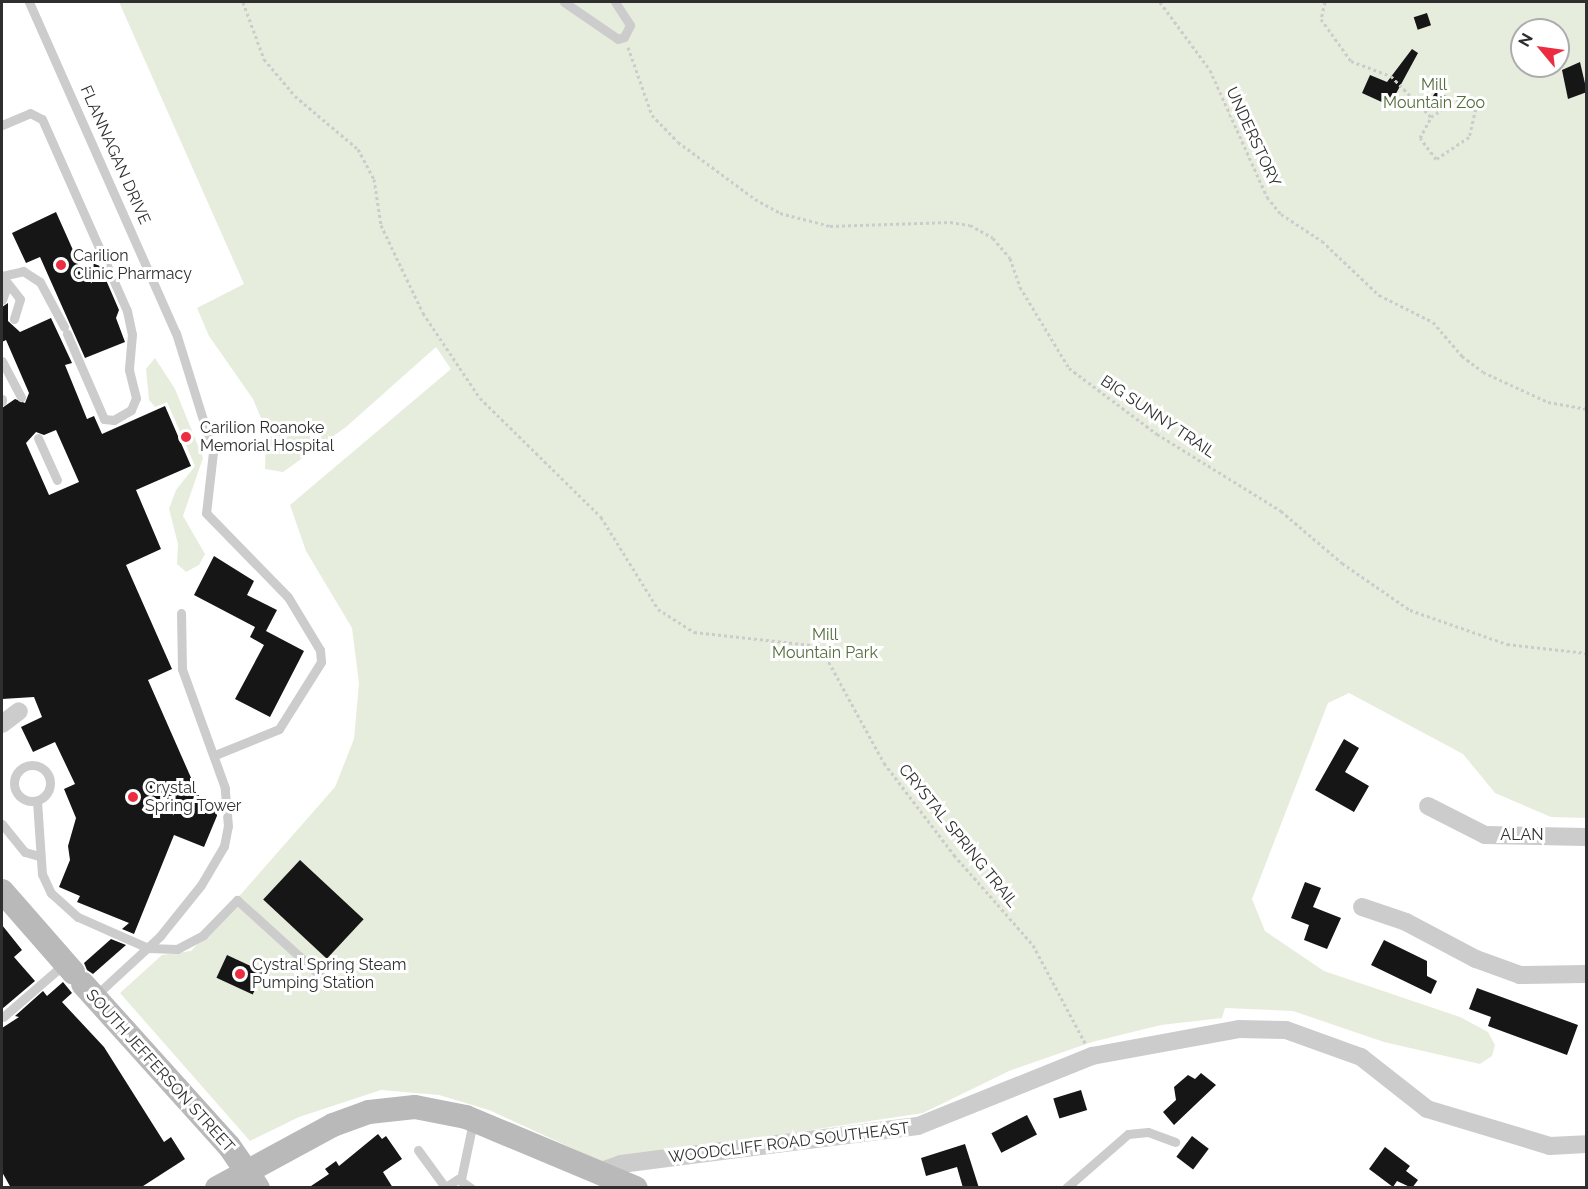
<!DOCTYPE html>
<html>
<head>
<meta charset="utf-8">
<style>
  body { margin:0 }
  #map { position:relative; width:1588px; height:1189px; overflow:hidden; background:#fff; font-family:Raleway,sans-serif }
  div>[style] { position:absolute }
  .green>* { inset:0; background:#e6eddd }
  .building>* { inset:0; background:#161616; transform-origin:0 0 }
  .path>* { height:3px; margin-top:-1.5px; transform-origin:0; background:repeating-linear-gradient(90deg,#ccc 0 3px,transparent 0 6px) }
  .lane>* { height:9px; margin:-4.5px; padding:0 4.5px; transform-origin:4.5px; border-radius:4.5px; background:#ccc }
  .lane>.ring { margin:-4.5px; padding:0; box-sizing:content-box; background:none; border:9px solid #ccc; border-radius:50% }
  .street>* { height:18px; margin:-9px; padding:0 9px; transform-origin:9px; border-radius:9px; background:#ccc }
  .secondary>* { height:24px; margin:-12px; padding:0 12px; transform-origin:12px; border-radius:12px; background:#b9b9b9 }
  .dots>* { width:16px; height:16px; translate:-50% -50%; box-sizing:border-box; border:3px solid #fff; border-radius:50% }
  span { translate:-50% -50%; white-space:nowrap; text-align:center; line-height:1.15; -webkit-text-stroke:6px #fff; paint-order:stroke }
  .park-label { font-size:16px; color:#546d3b }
  .street-label { font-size:16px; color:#2f2f2f }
  .poi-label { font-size:16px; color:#2f2f2f }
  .left { translate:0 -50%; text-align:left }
  .frame { position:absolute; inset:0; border:3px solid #2f2f2f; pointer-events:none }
  .north { position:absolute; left:1510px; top:18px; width:60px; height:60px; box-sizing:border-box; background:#fff; border:2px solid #acacac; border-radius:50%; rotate:299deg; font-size:16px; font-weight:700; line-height:24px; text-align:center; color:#2f2f2f }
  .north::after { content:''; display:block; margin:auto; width:21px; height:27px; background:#ec2c40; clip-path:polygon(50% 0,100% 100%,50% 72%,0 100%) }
</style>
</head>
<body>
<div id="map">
  <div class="green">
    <div style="clip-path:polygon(evenodd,119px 2px,1586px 2px,1586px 818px,1551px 817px,1495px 793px,1463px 754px,1349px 693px,1328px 703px,1252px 899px,1265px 931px,1324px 971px,1460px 1017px,1488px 1032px,1495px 1045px,1492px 1056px,1480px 1064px,1384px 1042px,1293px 1011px,1225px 1008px,1222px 1018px,1161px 1025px,1092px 1042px,1009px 1071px,923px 1113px,602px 1162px,489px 1110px,439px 1095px,381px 1090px,299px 1117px,250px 1141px,120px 993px,162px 955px,191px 951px,335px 787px,354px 739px,359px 683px,352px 628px,306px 551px,290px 505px,451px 369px,436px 347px,346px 427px,283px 472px,265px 469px,266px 430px,253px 399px,209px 336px,197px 308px,244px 284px,119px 2px,1522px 30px,1558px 30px,1558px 66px,1522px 66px,1522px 30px)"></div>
    <div style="clip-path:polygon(155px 358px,175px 389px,203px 458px,183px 516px,205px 554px,199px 565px,186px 572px,177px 564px,178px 544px,169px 509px,176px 490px,195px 466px,167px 402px,155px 407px,149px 400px,146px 369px)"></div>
  </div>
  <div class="building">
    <div style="left:1427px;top:13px;width:13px;height:14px;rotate:72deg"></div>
    <div style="clip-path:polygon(1412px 49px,1418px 53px,1392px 101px,1386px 104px,1362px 93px,1370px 75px,1387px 82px)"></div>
    <div style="clip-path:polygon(1580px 62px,1587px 92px,1568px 99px,1562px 70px)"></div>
    <div style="left:1437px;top:90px;width:11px;height:18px;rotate:34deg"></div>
    <div style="clip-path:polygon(56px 212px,81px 268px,92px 263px,100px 266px,119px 310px,116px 318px,125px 342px,85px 358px,40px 257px,26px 263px,12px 233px)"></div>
    <div style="clip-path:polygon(evenodd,8px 303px,8px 321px,20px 332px,51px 318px,72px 363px,65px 365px,87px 419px,94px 416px,102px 434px,165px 406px,191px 466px,136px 490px,161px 549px,126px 565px,172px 669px,148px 680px,203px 805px,219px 811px,204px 847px,174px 835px,134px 934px,122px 929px,129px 923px,77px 902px,80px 896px,59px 887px,70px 860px,68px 846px,76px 818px,64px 789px,75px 784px,55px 742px,33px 752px,21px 727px,42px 717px,34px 697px,2px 699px,2px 408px,15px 399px,25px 403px,29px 393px,6px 340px,2px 342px,2px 307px,8px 303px,56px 430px,79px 482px,49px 495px,26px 443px,36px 432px,44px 435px,56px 430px)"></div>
    <div style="clip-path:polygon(214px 556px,254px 581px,247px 595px,277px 610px,266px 631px,304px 651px,270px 717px,235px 699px,264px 645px,250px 637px,255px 627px,194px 595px)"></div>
    <div style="clip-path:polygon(1344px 739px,1359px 748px,1345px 772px,1369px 786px,1354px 812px,1315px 790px)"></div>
    <div style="left:300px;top:860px;width:87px;height:54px;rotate:43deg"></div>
    <div style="clip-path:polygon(1305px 882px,1321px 888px,1313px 907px,1341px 918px,1327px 949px,1304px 940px,1309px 925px,1291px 918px)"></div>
    <div style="clip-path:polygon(2px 925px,22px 950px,14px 957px,35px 981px,2px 1009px)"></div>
    <div style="clip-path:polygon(111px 939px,126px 945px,93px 974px,87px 970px,84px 963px)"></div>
    <div style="clip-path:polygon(1384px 940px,1427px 961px,1427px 976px,1437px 981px,1431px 994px,1371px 965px)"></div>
    <div style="left:227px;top:955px;width:40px;height:25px;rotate:25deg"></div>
    <div style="clip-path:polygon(63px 982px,72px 993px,62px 1002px,104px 1047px,164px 1142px,171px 1137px,185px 1159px,140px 1188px,11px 1188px,2px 1172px,2px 1028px,19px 1017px,15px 1016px,43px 991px,47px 996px)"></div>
    <div style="clip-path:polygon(1477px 988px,1578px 1025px,1567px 1055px,1488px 1026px,1491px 1017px,1469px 1009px)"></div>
    <div style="clip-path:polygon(1201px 1073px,1216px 1085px,1174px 1125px,1163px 1112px,1176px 1100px,1174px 1087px,1188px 1075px,1195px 1079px)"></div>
    <div style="left:1081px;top:1090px;width:21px;height:29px;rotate:73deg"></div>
    <div style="left:1027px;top:1115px;width:22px;height:40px;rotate:63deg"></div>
    <div style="clip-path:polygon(378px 1134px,382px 1139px,386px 1136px,402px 1159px,383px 1172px,393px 1188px,308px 1188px,329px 1174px,325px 1169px,336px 1161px,339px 1166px)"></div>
    <div style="left:1192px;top:1136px;width:21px;height:26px;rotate:37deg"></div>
    <div style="clip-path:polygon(965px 1144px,979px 1188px,963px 1188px,957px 1167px,926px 1176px,921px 1158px)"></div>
    <div style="clip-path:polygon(1385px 1147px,1410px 1166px,1406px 1171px,1418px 1180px,1412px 1188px,1397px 1181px,1393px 1187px,1369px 1169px)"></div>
  </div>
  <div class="path">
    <div style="left:243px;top:2px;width:61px;rotate:69.8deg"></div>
    <div style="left:264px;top:59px;width:48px;rotate:50deg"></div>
    <div style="left:295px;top:96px;width:82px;rotate:40.1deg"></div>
    <div style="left:358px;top:149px;width:34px;rotate:62deg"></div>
    <div style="left:374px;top:179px;width:47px;rotate:81.3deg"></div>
    <div style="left:381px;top:225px;width:98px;rotate:64.5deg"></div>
    <div style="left:423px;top:313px;width:102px;rotate:56.2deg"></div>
    <div style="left:480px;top:398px;width:170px;rotate:44.5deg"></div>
    <div style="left:601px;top:517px;width:108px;rotate:58.2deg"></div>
    <div style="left:658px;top:609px;width:43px;rotate:32.6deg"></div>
    <div style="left:694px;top:632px;width:127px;rotate:6.3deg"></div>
    <div style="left:820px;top:646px;width:133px;rotate:61.3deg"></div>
    <div style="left:884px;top:763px;width:116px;rotate:52.7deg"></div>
    <div style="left:954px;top:855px;width:120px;rotate:48.7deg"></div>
    <div style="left:1033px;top:945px;width:111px;rotate:62deg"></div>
    <div style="left:1160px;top:2px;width:84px;rotate:53.7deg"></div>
    <div style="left:1210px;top:70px;width:139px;rotate:65.8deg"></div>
    <div style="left:1267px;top:197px;width:22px;rotate:51deg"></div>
    <div style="left:1281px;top:214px;width:49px;rotate:33.4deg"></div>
    <div style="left:1322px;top:241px;width:79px;rotate:43.5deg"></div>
    <div style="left:1379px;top:295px;width:60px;rotate:26.6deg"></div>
    <div style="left:1433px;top:322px;width:45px;rotate:49.5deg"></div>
    <div style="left:1462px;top:356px;width:26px;rotate:37deg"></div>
    <div style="left:1483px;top:372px;width:72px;rotate:24.8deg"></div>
    <div style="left:1548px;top:402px;width:39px;rotate:10deg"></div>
    <div style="left:1325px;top:2px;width:17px;rotate:103deg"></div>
    <div style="left:1321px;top:19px;width:52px;rotate:54.5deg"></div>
    <div style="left:1351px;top:61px;width:43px;rotate:20.6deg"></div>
    <div style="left:1391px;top:76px;width:57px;rotate:45.7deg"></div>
    <div style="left:1431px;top:117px;width:34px;rotate:-34deg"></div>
    <div style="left:1459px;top:98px;width:19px;rotate:16deg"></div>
    <div style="left:1477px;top:103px;width:35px;rotate:103deg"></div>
    <div style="left:1469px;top:137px;width:40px;rotate:146deg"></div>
    <div style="left:1436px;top:159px;width:26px;rotate:-127deg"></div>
    <div style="left:1420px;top:138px;width:24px;rotate:-62deg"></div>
    <div style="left:628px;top:47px;width:72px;rotate:70.6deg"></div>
    <div style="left:652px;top:115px;width:37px;rotate:46deg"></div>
    <div style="left:678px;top:142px;width:96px;rotate:36.5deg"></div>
    <div style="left:755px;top:199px;width:29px;rotate:29deg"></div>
    <div style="left:780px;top:213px;width:52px;rotate:14.6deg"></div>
    <div style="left:830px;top:226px;width:120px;rotate:-1.9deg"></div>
    <div style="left:950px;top:222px;width:20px;rotate:9deg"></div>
    <div style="left:970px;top:225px;width:26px;rotate:29deg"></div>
    <div style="left:993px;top:238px;width:26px;rotate:50deg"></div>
    <div style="left:1010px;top:258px;width:31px;rotate:71deg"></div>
    <div style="left:1020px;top:287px;width:95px;rotate:58.8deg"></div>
    <div style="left:1069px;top:368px;width:110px;rotate:36.9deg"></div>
    <div style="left:1157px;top:434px;width:146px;rotate:31.8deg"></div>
    <div style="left:1281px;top:511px;width:80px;rotate:40.4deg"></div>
    <div style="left:1342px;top:563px;width:83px;rotate:34.7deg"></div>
    <div style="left:1410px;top:610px;width:103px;rotate:19.3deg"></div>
    <div style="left:1507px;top:644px;width:80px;rotate:6.5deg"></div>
  </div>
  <div class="lane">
    <div style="left:29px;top:2px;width:362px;rotate:66.1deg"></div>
    <div style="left:176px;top:333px;width:125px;rotate:72.7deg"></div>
    <div style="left:213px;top:452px;width:61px;rotate:96.5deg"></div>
    <div style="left:206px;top:513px;width:117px;rotate:45.7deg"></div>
    <div style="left:288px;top:597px;width:62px;rotate:58.9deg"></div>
    <div style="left:320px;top:650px;width:12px;rotate:85deg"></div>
    <div style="left:321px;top:662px;width:79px;rotate:122.1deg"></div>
    <div style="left:279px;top:729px;width:69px;rotate:157.9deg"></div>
    <div style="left:564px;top:2px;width:65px;rotate:34.4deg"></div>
    <div style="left:618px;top:39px;width:6px;rotate:-18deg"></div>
    <div style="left:624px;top:37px;width:13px;rotate:-63deg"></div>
    <div style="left:630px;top:25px;width:27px;rotate:-123deg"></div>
    <div style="left:2px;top:125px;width:30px;rotate:-23deg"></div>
    <div style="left:30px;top:113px;width:13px;rotate:27deg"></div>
    <div style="left:42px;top:119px;width:210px;rotate:66.1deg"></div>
    <div style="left:127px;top:311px;width:24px;rotate:78deg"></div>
    <div style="left:132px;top:334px;width:36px;rotate:95deg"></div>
    <div style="left:129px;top:370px;width:29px;rotate:76deg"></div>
    <div style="left:136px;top:398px;width:13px;rotate:113deg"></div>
    <div style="left:131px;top:410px;width:20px;rotate:150deg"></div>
    <div style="left:114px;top:420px;width:10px;rotate:-174deg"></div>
    <div style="left:104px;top:419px;width:93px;rotate:-113.5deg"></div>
    <div style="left:2px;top:276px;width:22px;rotate:-13deg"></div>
    <div style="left:23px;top:271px;width:20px;rotate:33deg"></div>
    <div style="left:40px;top:282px;width:51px;rotate:61.9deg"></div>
    <div style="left:2px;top:300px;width:12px;rotate:-70deg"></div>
    <div style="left:6px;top:289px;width:14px;rotate:-107deg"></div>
    <div style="left:2px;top:276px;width:29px;rotate:52deg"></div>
    <div style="left:20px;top:299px;width:21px;rotate:107deg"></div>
    <div style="left:2px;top:361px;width:41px;rotate:62.2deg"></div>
    <div style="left:2px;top:399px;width:2px;rotate:90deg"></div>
    <div style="left:38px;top:438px;width:46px;rotate:65.7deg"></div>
    <div class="ring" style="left:14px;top:765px;width:27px;height:27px"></div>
    <div style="left:37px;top:801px;width:73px;rotate:86.1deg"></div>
    <div style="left:42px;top:874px;width:21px;rotate:65deg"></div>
    <div style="left:51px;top:893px;width:36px;rotate:42deg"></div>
    <div style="left:78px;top:917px;width:77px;rotate:23.9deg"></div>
    <div style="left:148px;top:948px;width:29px;rotate:2deg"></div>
    <div style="left:177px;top:949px;width:30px;rotate:-28deg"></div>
    <div style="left:203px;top:935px;width:49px;rotate:-45.8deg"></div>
    <div style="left:237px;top:900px;width:112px;rotate:42.1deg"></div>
    <div style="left:2px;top:824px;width:36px;rotate:51deg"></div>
    <div style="left:25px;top:852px;width:15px;rotate:16deg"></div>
    <div style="left:94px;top:997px;width:90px;rotate:-42.7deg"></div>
    <div style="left:160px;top:936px;width:65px;rotate:-51.2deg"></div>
    <div style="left:201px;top:885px;width:45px;rotate:-59.5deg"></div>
    <div style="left:224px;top:846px;width:20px;rotate:-79deg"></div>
    <div style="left:228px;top:826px;width:38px;rotate:-95deg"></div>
    <div style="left:225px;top:788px;width:127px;rotate:-109.9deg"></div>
    <div style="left:182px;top:669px;width:56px;rotate:-91deg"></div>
    <div style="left:3px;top:1017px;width:79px;rotate:-40.9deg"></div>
    <div style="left:418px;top:1150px;width:46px;rotate:53.9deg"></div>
    <div style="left:461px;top:1179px;width:58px;rotate:-78.1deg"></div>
    <div style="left:444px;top:1188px;width:17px;rotate:-33deg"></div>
    <div style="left:458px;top:1179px;width:16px;rotate:35deg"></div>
    <div style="left:1066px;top:1188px;width:82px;rotate:-41.1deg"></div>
    <div style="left:1128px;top:1134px;width:20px;rotate:-6deg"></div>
    <div style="left:1148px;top:1132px;width:29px;rotate:20deg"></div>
  </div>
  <div class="street">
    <div style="left:2px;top:724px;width:21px;rotate:-37deg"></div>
    <div style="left:1428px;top:806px;width:64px;rotate:27deg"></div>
    <div style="left:1485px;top:835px;width:101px;rotate:1.1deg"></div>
    <div style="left:1362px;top:907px;width:46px;rotate:18.8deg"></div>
    <div style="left:1406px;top:922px;width:79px;rotate:27.9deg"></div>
    <div style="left:1476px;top:959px;width:47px;rotate:20deg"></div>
    <div style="left:1520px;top:975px;width:66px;rotate:-0.9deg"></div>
    <div style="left:598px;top:1172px;width:24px;rotate:-19deg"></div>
    <div style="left:621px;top:1164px;width:299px;rotate:-7.3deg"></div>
    <div style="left:918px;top:1126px;width:188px;rotate:-21.9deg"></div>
    <div style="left:1092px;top:1056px;width:149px;rotate:-10.4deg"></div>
    <div style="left:1239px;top:1029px;width:47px;rotate:1.2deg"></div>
    <div style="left:1286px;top:1030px;width:80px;rotate:19.8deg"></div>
    <div style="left:1361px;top:1057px;width:84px;rotate:38.2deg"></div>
    <div style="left:1427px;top:1109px;width:128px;rotate:16.7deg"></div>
    <div style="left:1550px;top:1146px;width:36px;rotate:-3deg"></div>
  </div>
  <div class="secondary">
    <div style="left:2px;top:891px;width:108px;rotate:48.8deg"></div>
    <div style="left:83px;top:984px;width:218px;rotate:48deg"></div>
    <div style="left:229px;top:1146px;width:51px;rotate:55.4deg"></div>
    <div style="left:217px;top:1188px;width:132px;rotate:-28.5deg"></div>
    <div style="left:333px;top:1125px;width:38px;rotate:-20deg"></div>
    <div style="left:369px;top:1112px;width:46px;rotate:-6.2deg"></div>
    <div style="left:415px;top:1107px;width:52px;rotate:11.1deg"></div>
    <div style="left:466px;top:1117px;width:184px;rotate:22.7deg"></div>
  </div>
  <div class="dots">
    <div style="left:61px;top:265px;background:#ec2c40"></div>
    <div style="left:186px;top:437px;background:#ec2c40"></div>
    <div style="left:133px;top:797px;background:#ec2c40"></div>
    <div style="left:240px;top:974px;background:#ec2c40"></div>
  </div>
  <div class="park-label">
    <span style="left:1434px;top:94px">Mill<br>Mountain Zoo</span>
    <span style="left:825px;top:644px">Mill<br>Mountain Park</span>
  </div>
  <div class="street-label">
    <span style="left:1253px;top:137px;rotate:65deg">UNDERSTORY</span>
    <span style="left:115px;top:155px;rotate:66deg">FLANNAGAN DRIVE</span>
    <span style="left:1158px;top:417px;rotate:34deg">BIG SUNNY TRAIL</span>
    <span style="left:1522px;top:835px">ALAN</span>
    <span style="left:958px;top:836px;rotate:51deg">CRYSTAL SPRING TRAIL</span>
    <span style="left:160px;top:1071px;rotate:48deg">SOUTH JEFFERSON STREET</span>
    <span style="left:789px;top:1143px;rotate:-7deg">WOODCLIFF ROAD SOUTHEAST</span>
  </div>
  <div class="poi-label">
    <span class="left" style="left:73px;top:265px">Carilion<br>Clinic Pharmacy</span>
    <span class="left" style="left:200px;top:437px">Carilion Roanoke<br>Memorial Hospital</span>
    <span class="left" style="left:145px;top:797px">Crystal<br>Spring Tower</span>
    <span class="left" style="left:252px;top:974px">Cystral Spring Steam<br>Pumping Station</span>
  </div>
  <div class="frame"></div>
  <div class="north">N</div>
</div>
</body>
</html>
